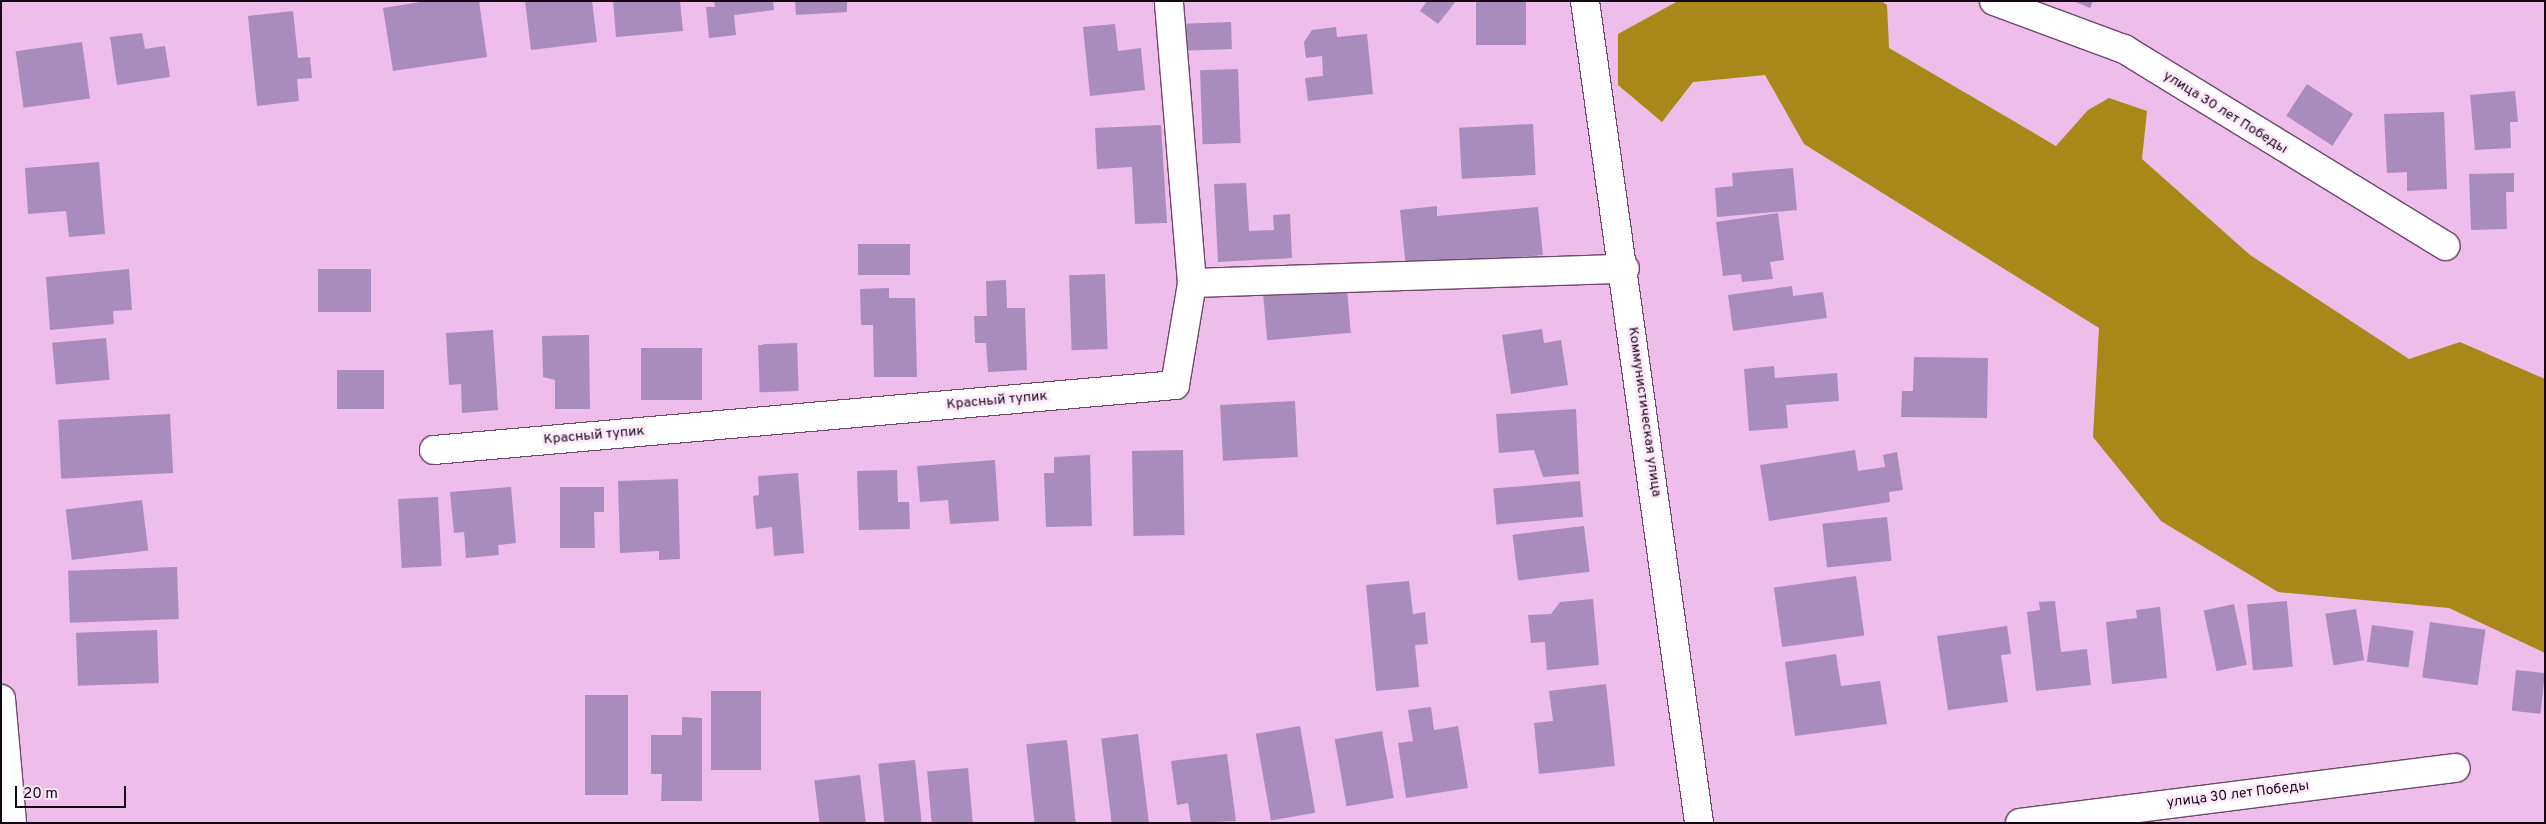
<!DOCTYPE html>
<html>
<head>
<meta charset="utf-8">
<style>
  body { margin:0 }
  #map { position:relative; width:2546px; height:824px; overflow:hidden; background:#eebde9; font-family:Overpass,sans-serif }
  div>[style] { position:absolute }
  .forest>* { inset:0; background:#a98719 }
  .building>* { inset:0; background:#a88cbe; transform-origin:0 0 }
  .roads { filter:drop-shadow(1px 0 #70476d) drop-shadow(-1px 0 #70476d) drop-shadow(0 1px #70476d) drop-shadow(0 -1px #70476d) }
  .minor>* { height:28px; margin:-14px; padding:0 14px; transform-origin:14px; border-radius:14px; background:#fff }
  span { translate:-50% -50%; white-space:nowrap; text-align:center; line-height:1.15; -webkit-text-stroke:5px #fde9fb; paint-order:stroke }
  .street-label { font-size:14px; color:#170716 }
  .frame { position:absolute; inset:0; border:2px solid #170716; pointer-events:none }
  .scale { position:absolute; left:15px; top:786px; width:111px; height:22px; box-sizing:border-box; border:2px solid #170716; border-top:0; padding-left:6px; font-size:15px; line-height:18px; white-space:nowrap; color:#170716; -webkit-text-stroke:4px #fde9fb; paint-order:stroke }
</style>
</head>
<body>
<div id="map">
  <div class="forest">
    <div style="clip-path:polygon(1678px 1px,1881px 1px,1887px 5px,1889px 48px,2056px 146px,2088px 110px,2109px 98px,2147px 111px,2142px 159px,2250px 255px,2409px 359px,2460px 342px,2545px 379px,2545px 653px,2449px 608px,2278px 592px,2161px 521px,2093px 437px,2099px 328px,1804px 144px,1765px 75px,1693px 82px,1662px 122px,1618px 85px,1618px 34px)"></div>
  </div>
  <div class="building">
    <div style="clip-path:polygon(427px 1px,479px 1px,487px 57px,393px 71px,383px 8px)"></div>
    <div style="clip-path:polygon(525px 1px,592px 1px,597px 42px,531px 50px)"></div>
    <div style="clip-path:polygon(613px 1px,680px 1px,683px 31px,616px 37px)"></div>
    <div style="clip-path:polygon(714px 1px,773px 1px,774px 10px,734px 15px,736px 35px,709px 38px,706px 7px,715px 7px)"></div>
    <div style="clip-path:polygon(795px 1px,847px 1px,847px 12px,796px 15px)"></div>
    <div style="clip-path:polygon(1427px 1px,1456px 1px,1438px 24px,1420px 11px)"></div>
    <div style="left:1476px;top:1px;width:50px;height:44px"></div>
    <div style="clip-path:polygon(2073px 1px,2093px 1px,2090px 8px)"></div>
    <div style="clip-path:polygon(293px 11px,298px 58px,310px 57px,312px 78px,297px 79px,299px 101px,257px 106px,248px 16px)"></div>
    <div style="left:1231px;top:22px;width:27px;height:48px;rotate:88deg"></div>
    <div style="clip-path:polygon(1115px 24px,1118px 51px,1141px 48px,1145px 90px,1090px 96px,1083px 27px)"></div>
    <div style="clip-path:polygon(1336px 27px,1337px 37px,1367px 34px,1373px 94px,1308px 101px,1305px 78px,1323px 76px,1322px 56px,1306px 58px,1304px 42px,1312px 30px)"></div>
    <div style="clip-path:polygon(142px 33px,145px 49px,165px 46px,170px 77px,117px 85px,110px 37px)"></div>
    <div style="left:82px;top:42px;width:57px;height:67px;rotate:82deg"></div>
    <div style="left:1238px;top:69px;width:74px;height:38px;rotate:88deg"></div>
    <div style="left:2307px;top:84px;width:55px;height:38px;rotate:33deg"></div>
    <div style="clip-path:polygon(2515px 91px,2518px 122px,2510px 122px,2511px 148px,2475px 150px,2470px 95px)"></div>
    <div style="clip-path:polygon(2444px 112px,2447px 189px,2407px 191px,2407px 172px,2387px 173px,2384px 114px)"></div>
    <div style="left:1533px;top:124px;width:51px;height:74px;rotate:87deg"></div>
    <div style="clip-path:polygon(1161px 125px,1167px 223px,1135px 224px,1132px 167px,1097px 169px,1095px 128px)"></div>
    <div style="clip-path:polygon(99px 162px,105px 234px,69px 237px,66px 211px,28px 214px,25px 168px)"></div>
    <div style="clip-path:polygon(1793px 168px,1797px 210px,1717px 217px,1715px 188px,1733px 186px,1732px 173px)"></div>
    <div style="clip-path:polygon(2514px 173px,2514px 192px,2506px 192px,2507px 229px,2471px 230px,2469px 174px)"></div>
    <div style="clip-path:polygon(1246px 183px,1249px 231px,1274px 230px,1273px 215px,1290px 214px,1292px 258px,1218px 262px,1214px 184px)"></div>
    <div style="clip-path:polygon(1437px 206px,1437px 216px,1538px 207px,1543px 255px,1406px 268px,1400px 210px)"></div>
    <div style="clip-path:polygon(1778px 213px,1784px 260px,1770px 262px,1773px 279px,1742px 282px,1741px 274px,1723px 276px,1716px 222px)"></div>
    <div style="left:858px;top:244px;width:52px;height:31px"></div>
    <div style="clip-path:polygon(129px 269px,132px 310px,113px 311px,114px 324px,50px 330px,46px 277px)"></div>
    <div style="left:318px;top:269px;width:53px;height:43px"></div>
    <div style="left:1105px;top:274px;width:75px;height:36px;rotate:88deg"></div>
    <div style="clip-path:polygon(1006px 280px,1007px 308px,1025px 308px,1027px 370px,988px 372px,986px 343px,975px 343px,974px 316px,987px 316px,986px 281px)"></div>
    <div style="clip-path:polygon(1792px 286px,1793px 296px,1823px 292px,1827px 318px,1733px 331px,1728px 295px)"></div>
    <div style="clip-path:polygon(889px 288px,889px 298px,915px 298px,917px 377px,874px 377px,873px 325px,861px 325px,860px 289px)"></div>
    <div style="left:1347px;top:289px;width:44px;height:84px;rotate:85deg"></div>
    <div style="clip-path:polygon(1542px 329px,1544px 343px,1561px 340px,1568px 385px,1511px 394px,1502px 335px)"></div>
    <div style="clip-path:polygon(493px 330px,498px 410px,462px 413px,461px 384px,449px 385px,446px 333px)"></div>
    <div style="clip-path:polygon(589px 335px,590px 409px,555px 409px,555px 380px,543px 377px,542px 336px)"></div>
    <div style="left:106px;top:338px;width:42px;height:54px;rotate:85deg"></div>
    <div style="left:797px;top:343px;width:48px;height:39px;rotate:88deg"></div>
    <div style="left:702px;top:348px;width:52px;height:61px;rotate:90deg"></div>
    <div style="clip-path:polygon(1914px 357px,1988px 358px,1987px 418px,1901px 417px,1902px 391px,1913px 391px)"></div>
    <div style="clip-path:polygon(1774px 366px,1775px 378px,1837px 373px,1839px 401px,1786px 405px,1788px 428px,1749px 431px,1744px 369px)"></div>
    <div style="left:337px;top:370px;width:47px;height:39px"></div>
    <div style="left:1295px;top:401px;width:56px;height:75px;rotate:87deg"></div>
    <div style="clip-path:polygon(1576px 409px,1579px 474px,1543px 477px,1534px 450px,1499px 453px,1496px 414px)"></div>
    <div style="left:170px;top:414px;width:59px;height:112px;rotate:87deg"></div>
    <div style="left:1183px;top:450px;width:85px;height:51px;rotate:89deg"></div>
    <div style="clip-path:polygon(1855px 450px,1858px 471px,1885px 467px,1883px 455px,1897px 452px,1903px 490px,1889px 492px,1890px 502px,1769px 521px,1760px 465px)"></div>
    <div style="clip-path:polygon(1090px 455px,1092px 526px,1046px 527px,1044px 473px,1054px 473px,1054px 457px)"></div>
    <div style="clip-path:polygon(995px 460px,999px 521px,950px 524px,948px 500px,920px 502px,917px 466px)"></div>
    <div style="clip-path:polygon(897px 470px,898px 502px,909px 502px,910px 529px,859px 530px,857px 471px)"></div>
    <div style="clip-path:polygon(798px 473px,804px 553px,774px 556px,772px 527px,756px 529px,753px 496px,759px 495px,758px 476px)"></div>
    <div style="clip-path:polygon(678px 479px,680px 559px,659px 560px,659px 551px,620px 553px,618px 481px)"></div>
    <div style="left:1580px;top:481px;width:36px;height:87px;rotate:85deg"></div>
    <div style="clip-path:polygon(511px 487px,516px 543px,498px 545px,499px 555px,466px 558px,464px 532px,454px 533px,450px 492px)"></div>
    <div style="clip-path:polygon(560px 487px,604px 487px,604px 512px,594px 512px,595px 548px,560px 548px)"></div>
    <div style="left:438px;top:497px;width:69px;height:40px;rotate:87deg"></div>
    <div style="left:142px;top:500px;width:51px;height:77px;rotate:83deg"></div>
    <div style="left:1887px;top:517px;width:44px;height:65px;rotate:84deg"></div>
    <div style="left:1584px;top:526px;width:46px;height:72px;rotate:83deg"></div>
    <div style="left:177px;top:567px;width:52px;height:109px;rotate:88deg"></div>
    <div style="left:1856px;top:576px;width:60px;height:83px;rotate:82deg"></div>
    <div style="clip-path:polygon(1409px 581px,1413px 614px,1425px 612px,1428px 644px,1415px 645px,1419px 687px,1376px 691px,1366px 585px)"></div>
    <div style="clip-path:polygon(1593px 599px,1599px 665px,1547px 670px,1545px 642px,1531px 643px,1528px 615px,1551px 614px,1560px 602px)"></div>
    <div style="clip-path:polygon(2055px 601px,2061px 652px,2087px 649px,2091px 685px,2036px 691px,2027px 612px,2040px 610px,2039px 602px)"></div>
    <div style="left:2287px;top:601px;width:66px;height:40px;rotate:85deg"></div>
    <div style="left:2234px;top:604px;width:62px;height:31px;rotate:78deg"></div>
    <div style="clip-path:polygon(2160px 607px,2167px 678px,2112px 684px,2106px 622px,2137px 618px,2136px 610px)"></div>
    <div style="left:2356px;top:609px;width:52px;height:31px;rotate:81deg"></div>
    <div style="left:2430px;top:622px;width:56px;height:56px;rotate:8deg"></div>
    <div style="left:2372px;top:625px;width:42px;height:37px;rotate:8deg"></div>
    <div style="clip-path:polygon(2007px 626px,2011px 654px,2001px 655px,2008px 702px,1948px 710px,1937px 636px)"></div>
    <div style="left:157px;top:630px;width:53px;height:81px;rotate:88deg"></div>
    <div style="clip-path:polygon(1836px 654px,1841px 686px,1880px 681px,1887px 724px,1795px 736px,1785px 662px)"></div>
    <div style="left:2516px;top:670px;width:29px;height:41px;rotate:6deg"></div>
    <div style="clip-path:polygon(1606px 684px,1615px 766px,1539px 774px,1534px 723px,1553px 721px,1549px 691px)"></div>
    <div style="left:711px;top:691px;width:50px;height:79px"></div>
    <div style="left:585px;top:695px;width:43px;height:100px"></div>
    <div style="clip-path:polygon(1431px 707px,1434px 730px,1458px 726px,1468px 788px,1406px 798px,1398px 743px,1413px 741px,1408px 710px)"></div>
    <div style="clip-path:polygon(682px 717px,702px 718px,702px 801px,661px 801px,662px 774px,651px 774px,651px 735px,682px 735px)"></div>
    <div style="left:1300px;top:726px;width:88px;height:45px;rotate:80deg"></div>
    <div style="left:1382px;top:731px;width:68px;height:48px;rotate:80deg"></div>
    <div style="left:1138px;top:734px;width:90px;height:37px;rotate:83deg"></div>
    <div style="left:1067px;top:740px;width:83px;height:41px;rotate:84deg"></div>
    <div style="clip-path:polygon(1227px 754px,1236px 821px,1191px 823px,1188px 803px,1177px 805px,1171px 761px)"></div>
    <div style="left:915px;top:760px;width:63px;height:37px;rotate:84deg"></div>
    <div style="left:968px;top:768px;width:55px;height:41px;rotate:85deg"></div>
    <div style="left:860px;top:775px;width:48px;height:46px;rotate:83deg"></div>
  </div>
  <div class="roads">
    <div class="minor">
      <div style="left:1585px;top:1px;width:830px;rotate:82.1deg"></div>
      <div style="left:1994px;top:1px;width:139px;rotate:20.3deg"></div>
      <div style="left:2124px;top:49px;width:377px;rotate:31.5deg"></div>
      <div style="left:1192px;top:283px;width:433px;rotate:-1.9deg"></div>
      <div style="left:434px;top:450px;width:744px;rotate:-5.01deg"></div>
      <div style="left:1175px;top:385px;width:103px;rotate:-80.5deg"></div>
      <div style="left:1192px;top:283px;width:283px;rotate:-94.7deg"></div>
      <div style="left:1px;top:699px;width:124px;rotate:84.9deg"></div>
      <div style="left:2020px;top:823px;width:439px;rotate:-7.2deg"></div>
    </div>
  </div>
  <div class="street-label">
    <span style="left:2225px;top:113px;rotate:32deg">улица 30 лет Победы</span>
    <span style="left:997px;top:401px;rotate:-5deg">Красный тупик</span>
    <span style="left:1644px;top:412px;rotate:82deg">Коммунистическая улица</span>
    <span style="left:594px;top:436px;rotate:-5deg">Красный тупик</span>
    <span style="left:2238px;top:795px;rotate:-7deg">улица 30 лет Победы</span>
  </div>
  <div class="frame"></div>
  <div class="scale">20 m</div>
</div>
</body>
</html>
